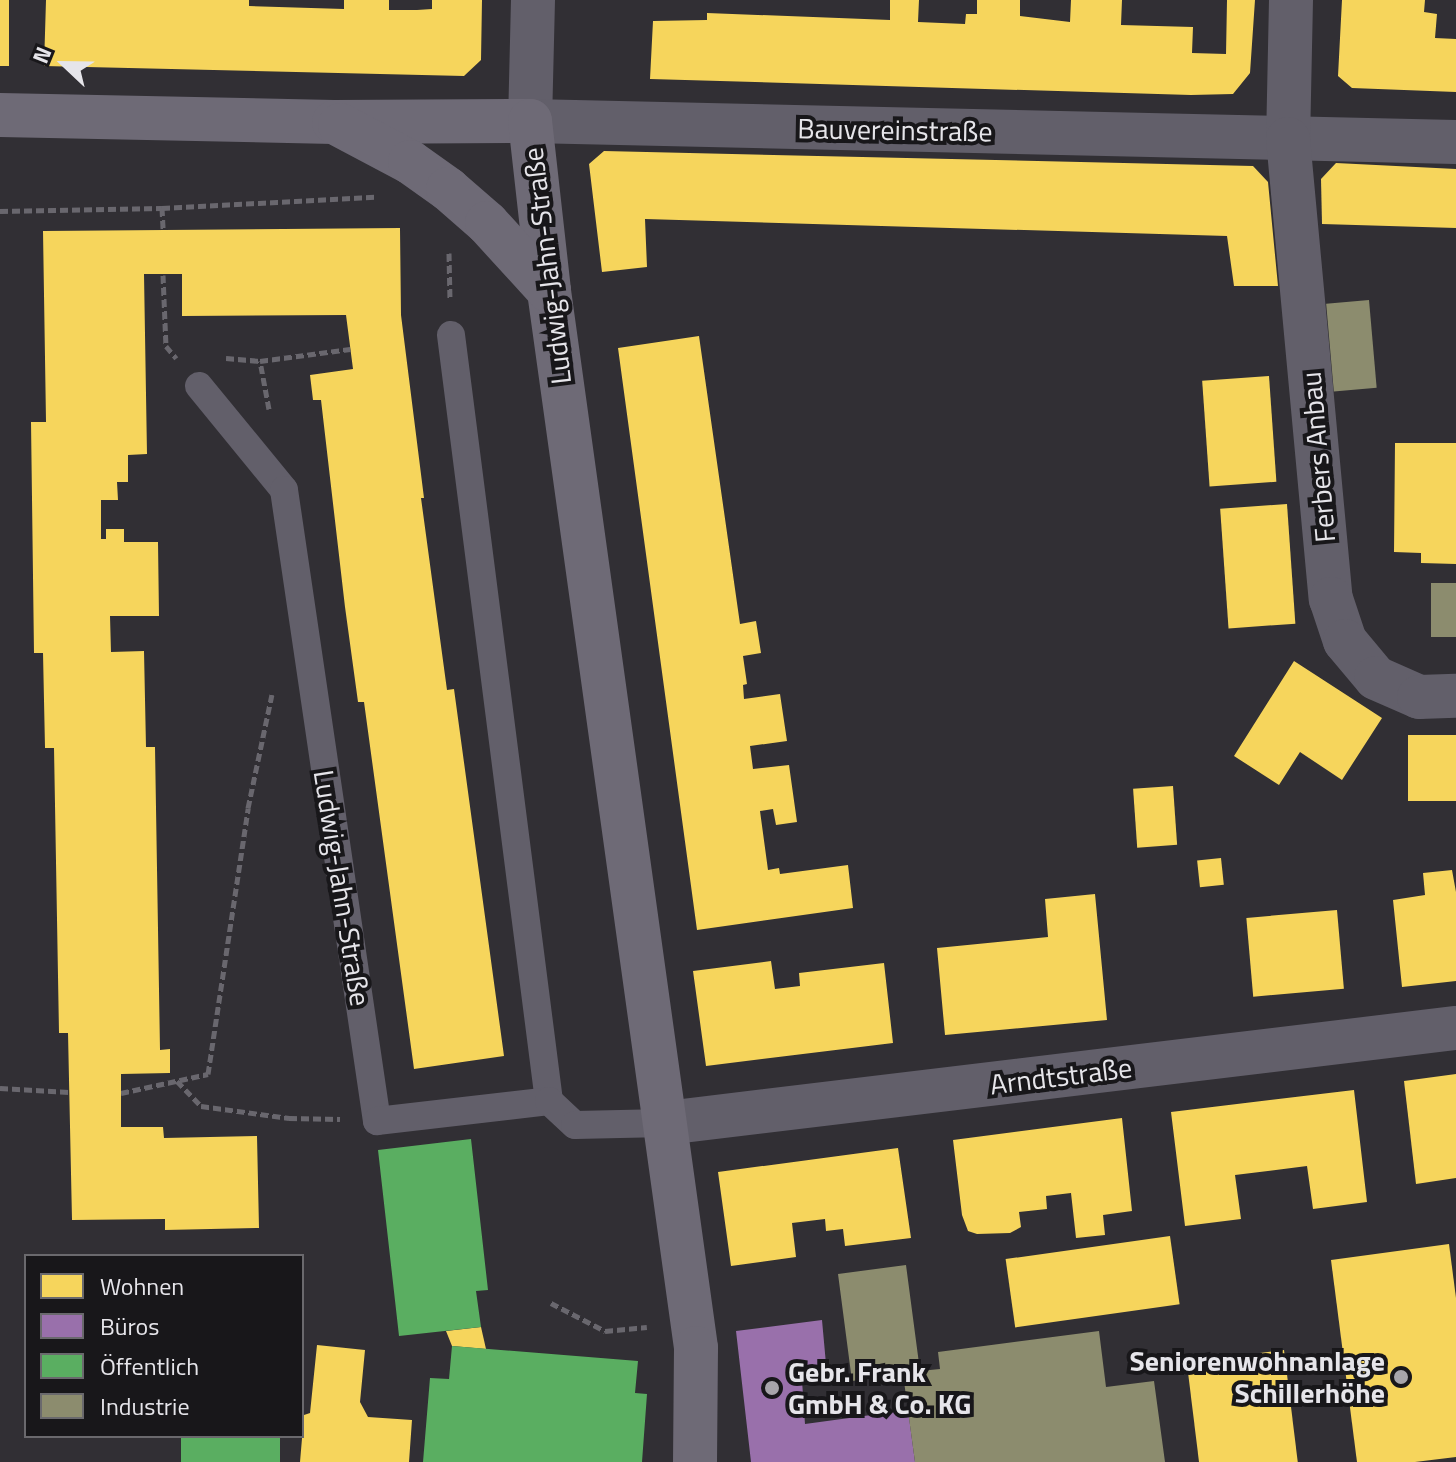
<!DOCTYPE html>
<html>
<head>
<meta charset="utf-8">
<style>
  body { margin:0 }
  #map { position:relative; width:1456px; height:1462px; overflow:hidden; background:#312f34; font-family:"Titillium Web",sans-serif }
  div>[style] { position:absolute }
  .homes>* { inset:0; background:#f6d55c; transform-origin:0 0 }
  .offices>* { inset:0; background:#9970ab }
  .public>* { inset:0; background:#5aae61; transform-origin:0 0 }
  .industry>* { inset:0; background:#8c8c6e; transform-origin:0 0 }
  .path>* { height:5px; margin-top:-2.5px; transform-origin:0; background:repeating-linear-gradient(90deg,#69676e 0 8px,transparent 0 12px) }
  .lane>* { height:28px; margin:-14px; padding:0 14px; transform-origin:14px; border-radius:14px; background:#625f6a }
  .street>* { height:44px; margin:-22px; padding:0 22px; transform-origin:22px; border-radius:22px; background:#625f6a }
  .secondary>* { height:44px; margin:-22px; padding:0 22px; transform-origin:22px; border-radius:22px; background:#6e6a76 }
  .dots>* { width:22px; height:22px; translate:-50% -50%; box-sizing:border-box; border:4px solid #18171a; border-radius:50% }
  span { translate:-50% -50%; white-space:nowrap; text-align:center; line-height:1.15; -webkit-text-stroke:8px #18171a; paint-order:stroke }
  .street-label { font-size:28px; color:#e6e5ea }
  .poi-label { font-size:28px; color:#e6e5ea; font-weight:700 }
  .right { translate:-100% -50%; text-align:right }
  .left { translate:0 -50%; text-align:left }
  .legend { position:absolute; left:24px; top:1254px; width:280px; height:184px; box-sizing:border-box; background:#18171a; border:2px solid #6a696d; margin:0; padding:10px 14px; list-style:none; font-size:24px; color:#e6e5ea }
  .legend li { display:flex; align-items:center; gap:16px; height:40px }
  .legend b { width:40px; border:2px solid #6a696d }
  .north { position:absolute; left:24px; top:24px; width:80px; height:80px; -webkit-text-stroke:6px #18171a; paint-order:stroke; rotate:292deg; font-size:22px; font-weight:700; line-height:32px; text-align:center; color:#e6e5ea }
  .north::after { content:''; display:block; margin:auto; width:28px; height:36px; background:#e6e5ea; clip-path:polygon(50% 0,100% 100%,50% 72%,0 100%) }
</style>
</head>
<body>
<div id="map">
  <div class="homes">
    <div style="left:0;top:0;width:9px;height:66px"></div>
    <div style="clip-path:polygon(46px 0,249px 0,249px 6px,344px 9px,344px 0,389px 0,389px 10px,417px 10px,432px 9px,432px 0,482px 0,481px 60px,464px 76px,44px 66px)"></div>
    <div style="clip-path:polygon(890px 0,919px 0,918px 22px,965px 24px,966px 14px,977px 14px,977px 0,1020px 0,1020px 16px,1070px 22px,1071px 0,1122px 0,1121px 25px,1193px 27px,1192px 53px,1226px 54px,1227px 0,1255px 0,1250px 73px,1233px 94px,1191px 95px,650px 79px,653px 21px,707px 20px,707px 13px,890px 20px)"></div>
    <div style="clip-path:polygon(1342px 0,1425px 0,1424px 12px,1437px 14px,1435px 38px,1456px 39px,1456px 92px,1352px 88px,1338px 76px)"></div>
    <div style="clip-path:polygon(604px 151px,1253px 166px,1268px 182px,1278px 286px,1234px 286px,1227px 236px,645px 219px,647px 267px,602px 272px,589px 164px)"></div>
    <div style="clip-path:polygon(1336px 163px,1456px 169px,1456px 228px,1322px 224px,1321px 179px)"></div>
    <div style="clip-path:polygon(400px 228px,401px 315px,424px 498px,421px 498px,447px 690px,454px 689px,504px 1056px,414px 1069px,364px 702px,358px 702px,345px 607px,321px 400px,313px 400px,310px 375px,353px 369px,346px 315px,182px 316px,182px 274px,144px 274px,147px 454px,128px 455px,128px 482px,117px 482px,118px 500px,101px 500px,101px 539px,106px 539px,106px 529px,124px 529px,124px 542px,158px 542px,159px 616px,110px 616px,111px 652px,144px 651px,146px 747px,155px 747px,160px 1050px,170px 1049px,170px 1073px,121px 1074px,121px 1127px,163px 1127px,164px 1138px,257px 1136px,259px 1228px,165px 1230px,165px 1219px,72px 1220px,68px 1033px,59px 1033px,54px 748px,45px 748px,43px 653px,34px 653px,31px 422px,46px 422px,43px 231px)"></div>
    <div style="clip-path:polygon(699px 336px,740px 624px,756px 621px,761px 653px,743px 656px,747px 684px,743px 685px,744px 699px,780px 694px,787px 741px,750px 746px,753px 769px,789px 765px,797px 822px,776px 825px,773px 809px,760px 811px,768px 870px,779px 868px,780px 874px,848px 865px,853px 908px,697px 930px,618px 348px)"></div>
    <div style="left:1269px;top:376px;width:106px;height:67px;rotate:86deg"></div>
    <div style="clip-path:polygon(1395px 443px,1456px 443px,1456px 564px,1421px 563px,1421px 553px,1394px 552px)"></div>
    <div style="left:1287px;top:504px;width:120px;height:67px;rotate:86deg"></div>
    <div style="clip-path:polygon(1294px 661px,1382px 718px,1342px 780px,1300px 752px,1279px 785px,1234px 756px)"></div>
    <div style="left:1456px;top:735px;width:66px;height:48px;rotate:90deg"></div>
    <div style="left:1173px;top:786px;width:59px;height:40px;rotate:86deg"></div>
    <div style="left:1221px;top:858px;width:27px;height:24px;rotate:84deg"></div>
    <div style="clip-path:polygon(1452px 870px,1456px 892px,1456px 981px,1402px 987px,1393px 900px,1425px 895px,1423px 873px)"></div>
    <div style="clip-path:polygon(1095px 894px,1107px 1020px,945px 1035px,937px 948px,1048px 937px,1045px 899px)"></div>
    <div style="left:1337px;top:910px;width:79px;height:91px;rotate:85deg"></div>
    <div style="clip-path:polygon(771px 961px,775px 989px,800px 986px,799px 973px,884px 963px,893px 1043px,706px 1066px,693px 971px)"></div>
    <div style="clip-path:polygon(1456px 1074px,1456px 1178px,1416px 1184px,1404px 1081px)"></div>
    <div style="clip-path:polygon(1354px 1090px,1367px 1202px,1313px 1209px,1307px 1166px,1235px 1175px,1241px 1219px,1185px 1226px,1171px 1112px)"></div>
    <div style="clip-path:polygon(1122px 1118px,1132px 1211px,1103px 1215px,1105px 1235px,1076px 1238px,1071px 1193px,1046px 1196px,1047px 1209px,1019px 1212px,1021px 1227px,1010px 1233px,977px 1234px,968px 1231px,962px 1215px,953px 1140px)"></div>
    <div style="clip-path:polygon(898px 1148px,911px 1238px,845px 1246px,843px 1229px,826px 1231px,825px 1219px,792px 1223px,796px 1257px,731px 1266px,718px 1172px)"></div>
    <div style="left:1170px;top:1236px;width:69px;height:166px;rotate:82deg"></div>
    <div style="clip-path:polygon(1449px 1244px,1456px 1298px,1456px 1457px,1415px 1462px,1357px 1462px,1331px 1260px)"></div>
    <div style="clip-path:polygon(481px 1327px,486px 1349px,452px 1346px,446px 1331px)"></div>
    <div style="clip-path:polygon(317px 1345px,365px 1350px,360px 1402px,368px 1417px,412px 1420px,409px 1462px,300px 1462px,304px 1415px,310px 1413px)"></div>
    <div style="left:1284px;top:1350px;width:113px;height:98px;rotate:83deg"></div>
  </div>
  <div class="offices">
    <div style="clip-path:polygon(822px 1320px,826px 1364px,801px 1366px,805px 1424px,908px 1410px,915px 1462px,751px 1462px,736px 1331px)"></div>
  </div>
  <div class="public">
    <div style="clip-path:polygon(471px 1139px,488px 1290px,476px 1291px,481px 1327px,399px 1336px,378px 1150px)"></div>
    <div style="clip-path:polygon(452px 1346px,638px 1361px,635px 1393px,647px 1394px,642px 1462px,423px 1462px,430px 1378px,449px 1379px)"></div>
    <div style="left:181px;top:1436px;width:99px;height:26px"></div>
  </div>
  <div class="industry">
    <div style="left:1369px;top:300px;width:88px;height:43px;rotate:85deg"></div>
    <div style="left:1431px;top:583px;width:25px;height:54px"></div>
    <div style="clip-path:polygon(906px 1265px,920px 1371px,940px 1369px,938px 1352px,1099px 1331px,1106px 1387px,1154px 1381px,1165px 1462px,915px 1462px,903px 1374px,852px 1381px,838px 1274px)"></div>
  </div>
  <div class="path">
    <div style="left:162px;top:208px;width:22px;rotate:87deg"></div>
    <div style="left:0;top:211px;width:162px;rotate:-1.1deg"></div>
    <div style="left:162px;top:208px;width:213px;rotate:-3deg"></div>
    <div style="left:449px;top:253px;width:46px;rotate:88.8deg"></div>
    <div style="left:163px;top:275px;width:71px;rotate:87.6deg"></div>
    <div style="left:166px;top:346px;width:16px;rotate:50deg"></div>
    <div style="left:226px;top:358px;width:34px;rotate:5deg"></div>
    <div style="left:269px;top:409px;width:49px;rotate:-100.6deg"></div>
    <div style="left:260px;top:361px;width:91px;rotate:-7.6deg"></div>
    <div style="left:177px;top:1081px;width:35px;rotate:46deg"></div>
    <div style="left:201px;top:1106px;width:89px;rotate:7.8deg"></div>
    <div style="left:289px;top:1118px;width:51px;rotate:1.1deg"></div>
    <div style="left:0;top:1088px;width:69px;rotate:3.3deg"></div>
    <div style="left:121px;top:1093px;width:89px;rotate:-12.3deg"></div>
    <div style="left:208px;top:1074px;width:269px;rotate:-81.4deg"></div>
    <div style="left:248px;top:808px;width:116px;rotate:-78.1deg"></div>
    <div style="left:551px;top:1303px;width:61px;rotate:27.4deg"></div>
    <div style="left:605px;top:1331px;width:42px;rotate:-5.4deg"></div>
  </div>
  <div class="lane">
    <div style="left:451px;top:335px;width:772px;rotate:82.71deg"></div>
    <div style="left:199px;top:386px;width:134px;rotate:50.7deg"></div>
    <div style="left:284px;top:490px;width:638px;rotate:81.62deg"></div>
    <div style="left:377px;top:1121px;width:173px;rotate:-6.6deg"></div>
    <div style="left:549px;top:1101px;width:35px;rotate:43deg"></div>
    <div style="left:575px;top:1125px;width:91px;rotate:-1.3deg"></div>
  </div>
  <div class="street">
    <div style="left:533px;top:0;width:121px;rotate:91.4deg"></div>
    <div style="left:530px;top:121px;width:926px;rotate:1.3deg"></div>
    <div style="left:1291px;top:0;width:139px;rotate:91.2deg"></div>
    <div style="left:1288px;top:139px;width:462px;rotate:84.7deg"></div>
    <div style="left:1331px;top:599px;width:44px;rotate:71.6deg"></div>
    <div style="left:1345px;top:641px;width:48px;rotate:50deg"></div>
    <div style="left:1376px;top:678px;width:47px;rotate:23.8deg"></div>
    <div style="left:1419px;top:697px;width:37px;rotate:-2deg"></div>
    <div style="left:666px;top:1123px;width:796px;rotate:-6.86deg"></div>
  </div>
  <div class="secondary">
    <div style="left:0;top:115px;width:334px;rotate:1.2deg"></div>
    <div style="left:334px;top:122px;width:196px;rotate:-0.3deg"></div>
    <div style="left:530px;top:121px;width:171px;rotate:83.6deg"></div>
    <div style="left:549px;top:291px;width:1067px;rotate:82.08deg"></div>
    <div style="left:696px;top:1348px;width:114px;rotate:90.5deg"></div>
    <div style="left:340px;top:125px;width:79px;rotate:27.9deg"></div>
    <div style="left:410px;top:162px;width:47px;rotate:35.4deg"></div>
    <div style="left:448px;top:189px;width:52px;rotate:41.1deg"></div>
    <div style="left:487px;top:223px;width:92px;rotate:47.6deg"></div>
  </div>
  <div class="dots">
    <div style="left:1401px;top:1377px;background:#a7a5aa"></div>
    <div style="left:772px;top:1388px;background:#a7a5aa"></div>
  </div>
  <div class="street-label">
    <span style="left:895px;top:130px;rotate:1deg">Bauvereinstraße</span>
    <span style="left:547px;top:266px;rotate:-97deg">Ludwig-Jahn-Straße</span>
    <span style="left:1318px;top:457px;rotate:-95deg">Ferbers Anbau</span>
    <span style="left:342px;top:888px;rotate:81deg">Ludwig-Jahn-Straße</span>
    <span style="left:1061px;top:1076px;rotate:-7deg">Arndtstraße</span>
  </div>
  <div class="poi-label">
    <span class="right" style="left:1385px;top:1377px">Seniorenwohnanlage<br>Schillerhöhe</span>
    <span class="left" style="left:788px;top:1388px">Gebr. Frank<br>GmbH &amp; Co. KG</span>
  </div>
  <ul class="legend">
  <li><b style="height:22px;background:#f6d55c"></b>Wohnen</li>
  <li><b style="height:22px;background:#9970ab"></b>Büros</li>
  <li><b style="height:22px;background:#5aae61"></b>Öffentlich</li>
  <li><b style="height:22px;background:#8c8c6e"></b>Industrie</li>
  </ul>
  <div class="north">N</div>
</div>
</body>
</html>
